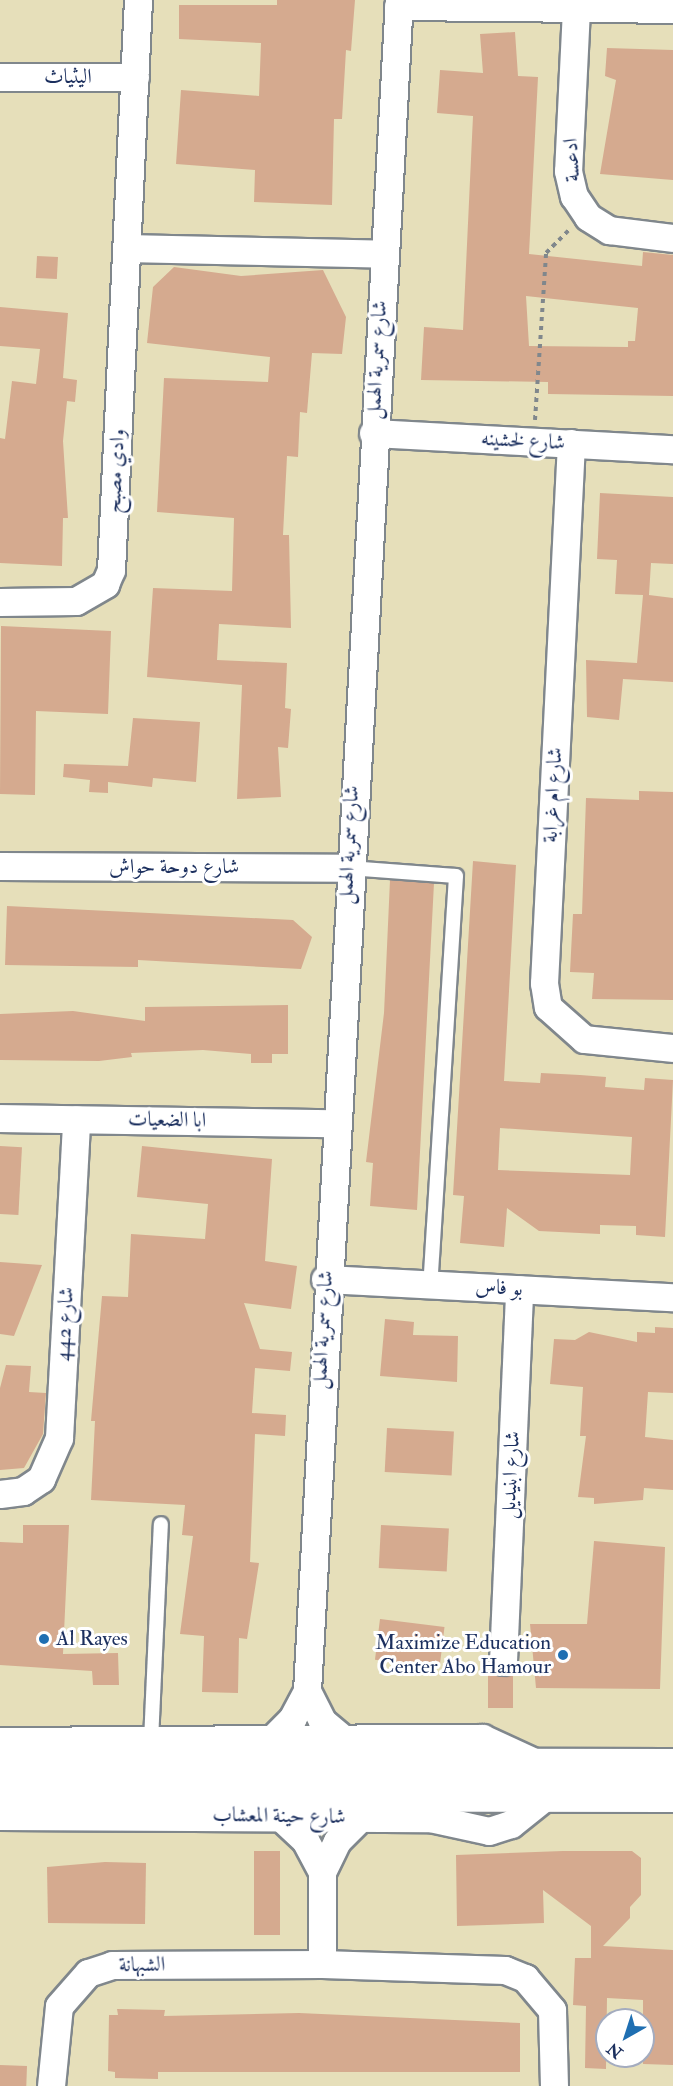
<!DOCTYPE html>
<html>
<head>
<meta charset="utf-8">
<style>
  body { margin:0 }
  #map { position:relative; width:673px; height:2086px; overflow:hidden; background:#e6dfba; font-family:"IM FELL Double Pica",Amiri,serif }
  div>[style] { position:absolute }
  .building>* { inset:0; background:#d5aa8f; transform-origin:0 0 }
  .path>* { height:4px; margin-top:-2px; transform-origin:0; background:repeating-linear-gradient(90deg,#80878c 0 4.5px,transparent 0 9px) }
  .roads { filter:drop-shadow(2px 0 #80878c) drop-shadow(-2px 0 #80878c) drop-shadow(0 2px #80878c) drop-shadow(0 -2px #80878c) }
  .service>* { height:14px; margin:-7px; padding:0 7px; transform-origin:7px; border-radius:7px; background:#fff }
  .minor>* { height:27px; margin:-13.5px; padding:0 13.5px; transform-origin:13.5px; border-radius:13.5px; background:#fff }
  .tertiary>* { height:33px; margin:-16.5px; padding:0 16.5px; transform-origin:16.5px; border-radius:16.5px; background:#fff }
  .dots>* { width:16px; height:16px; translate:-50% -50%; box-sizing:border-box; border:3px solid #fff; border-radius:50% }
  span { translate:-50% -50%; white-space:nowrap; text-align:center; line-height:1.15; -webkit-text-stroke:6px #fff; paint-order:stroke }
  .street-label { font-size:21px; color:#1b2f5e }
  .poi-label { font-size:21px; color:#1b2f5e }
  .left { translate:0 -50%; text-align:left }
  .right { translate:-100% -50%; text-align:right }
  .north { position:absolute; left:595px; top:2008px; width:60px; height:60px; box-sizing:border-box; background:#fff; border:2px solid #a4acbf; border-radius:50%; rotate:219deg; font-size:16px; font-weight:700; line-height:24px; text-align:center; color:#1b2f5e }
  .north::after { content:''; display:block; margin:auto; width:21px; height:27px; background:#1f6fb2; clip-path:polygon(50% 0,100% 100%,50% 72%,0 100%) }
</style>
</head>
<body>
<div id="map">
  <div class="building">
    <div style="clip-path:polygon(277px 0,355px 0,351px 51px,346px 50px,342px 119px,334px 119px,332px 205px,254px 202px,255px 170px,176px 164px,181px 90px,259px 96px,261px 43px,179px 39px,179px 5px,277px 5px)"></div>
    <div style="clip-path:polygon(evenodd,515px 32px,518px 76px,538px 77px,529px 254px,642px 266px,643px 252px,673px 255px,673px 396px,548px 394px,548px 382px,421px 380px,424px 327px,463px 330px,473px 116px,437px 113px,440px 70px,483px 73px,480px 34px,515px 32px,526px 296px,638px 308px,635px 341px,628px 341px,628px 347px,529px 346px,526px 296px)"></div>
    <div style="clip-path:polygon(607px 48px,673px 50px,673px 180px,600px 174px,616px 80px,605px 76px)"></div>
    <div style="left:37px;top:256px;width:21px;height:22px;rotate:3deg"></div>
    <div style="clip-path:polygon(174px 267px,241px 276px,323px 270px,346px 317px,342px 354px,312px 353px,307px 413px,300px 412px,298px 457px,287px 456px,283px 535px,289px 535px,291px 628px,219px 624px,217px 660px,287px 663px,285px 708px,291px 709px,288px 748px,278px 747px,281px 797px,237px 799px,242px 685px,147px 677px,153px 588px,232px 591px,234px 518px,157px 512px,164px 378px,268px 382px,270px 357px,147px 343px,153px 287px)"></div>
    <div style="clip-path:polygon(0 307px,68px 313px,63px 378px,77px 380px,75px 402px,67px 401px,63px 441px,68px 518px,63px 518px,62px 566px,0 563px,0 438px,5px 439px,12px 381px,36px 384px,40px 349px,0 346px)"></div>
    <div style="clip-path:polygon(600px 493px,673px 497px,673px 564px,651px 563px,649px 595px,673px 598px,673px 682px,623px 679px,619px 720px,587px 717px,586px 660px,637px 663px,643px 595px,615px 594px,617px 560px,597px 559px)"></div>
    <div style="clip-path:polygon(1px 626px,111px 631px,108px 714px,36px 711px,35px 795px,0 794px)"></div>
    <div style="clip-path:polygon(133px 718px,200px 722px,196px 782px,153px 778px,152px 787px,108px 782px,108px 793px,89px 792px,90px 780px,63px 777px,64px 764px,128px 766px)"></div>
    <div style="clip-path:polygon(639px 791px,673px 792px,673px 1000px,592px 999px,594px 973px,570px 972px,573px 914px,582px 914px,586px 798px,639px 800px)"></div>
    <div style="clip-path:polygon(evenodd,473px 861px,516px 865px,504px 1081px,540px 1083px,541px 1073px,580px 1075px,606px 1077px,605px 1087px,644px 1090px,645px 1078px,673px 1080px,665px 1237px,636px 1235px,636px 1226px,600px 1225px,600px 1234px,539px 1231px,507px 1208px,504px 1247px,460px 1243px,464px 1196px,453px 1195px,473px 861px,500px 1128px,632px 1137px,630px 1175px,498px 1170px,500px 1128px)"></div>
    <div style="clip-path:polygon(390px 880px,434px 883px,417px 1210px,370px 1206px,373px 1163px,366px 1162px,384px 1013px)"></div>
    <div style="clip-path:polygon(7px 906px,293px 920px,312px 937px,301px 969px,138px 960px,138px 967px,5px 965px)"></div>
    <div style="clip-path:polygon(288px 1005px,288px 1054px,272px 1054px,272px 1063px,251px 1063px,251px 1054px,203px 1050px,131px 1053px,132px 1057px,99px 1061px,0 1060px,0 1014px,73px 1011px,145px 1021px,145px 1007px)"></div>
    <div style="left:0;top:1146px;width:22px;height:68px;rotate:3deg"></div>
    <div style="clip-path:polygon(142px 1146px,272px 1159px,265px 1261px,297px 1266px,291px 1309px,244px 1303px,260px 1349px,292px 1352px,290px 1371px,255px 1368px,252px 1413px,286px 1415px,285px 1436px,255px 1434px,250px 1562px,259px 1563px,247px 1639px,239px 1638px,238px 1693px,202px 1692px,204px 1636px,180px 1634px,193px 1536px,182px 1535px,185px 1505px,91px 1500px,95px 1421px,91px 1421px,102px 1296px,128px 1297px,131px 1234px,205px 1239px,208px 1204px,137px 1197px)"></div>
    <div style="clip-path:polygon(0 1262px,42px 1265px,14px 1336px,0 1334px)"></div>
    <div style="clip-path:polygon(385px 1319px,414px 1322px,413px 1335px,458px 1336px,457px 1382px,380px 1376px)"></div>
    <div style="clip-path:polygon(655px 1327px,673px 1328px,673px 1393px,648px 1392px,645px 1437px,673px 1440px,673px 1490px,644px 1488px,643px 1500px,594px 1504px,594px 1498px,578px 1497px,586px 1436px,580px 1436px,583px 1387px,550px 1384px,554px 1339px,575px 1340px,589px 1332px,637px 1342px,637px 1332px,655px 1333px)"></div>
    <div style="clip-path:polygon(6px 1365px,31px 1366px,29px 1392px,46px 1393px,43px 1434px,24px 1468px,0 1470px,0 1388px)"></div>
    <div style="left:387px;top:1428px;width:67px;height:44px;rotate:3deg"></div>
    <div style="clip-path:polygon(23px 1525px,69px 1525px,63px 1654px,118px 1653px,119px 1685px,93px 1685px,92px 1671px,0 1665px,0 1542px,23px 1543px)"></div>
    <div style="left:381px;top:1525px;width:68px;height:43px;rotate:3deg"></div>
    <div style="clip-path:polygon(594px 1541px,665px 1547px,660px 1689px,536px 1688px,530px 1624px,587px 1624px)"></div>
    <div style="left:380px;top:1619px;width:65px;height:41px;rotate:7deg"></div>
    <div style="left:488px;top:1674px;width:25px;height:34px"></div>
    <div style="left:280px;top:1851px;width:84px;height:26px;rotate:90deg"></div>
    <div style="clip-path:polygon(563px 1851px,632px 1851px,641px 1858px,641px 1895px,630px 1907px,630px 1918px,603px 1946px,673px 1950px,673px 2065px,643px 2064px,643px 2000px,607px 1998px,606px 2069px,585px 2068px,586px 2006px,573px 2005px,575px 1958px,591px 1958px,591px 1926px,543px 1890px,544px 1923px,457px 1926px,456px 1855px)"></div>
    <div style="clip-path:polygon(105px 1862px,146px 1863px,145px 1924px,48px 1923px,47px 1867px)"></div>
    <div style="clip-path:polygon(117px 2009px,165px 2010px,164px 2016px,299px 2013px,520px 2023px,520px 2072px,158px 2072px,158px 2079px,115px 2078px,115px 2072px,108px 2071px,109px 2015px,118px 2015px)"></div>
    <div style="left:0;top:2065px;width:27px;height:21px;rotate:2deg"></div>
  </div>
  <div class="path">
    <div style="left:535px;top:420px;width:167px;rotate:-86.2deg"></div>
    <div style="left:546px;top:253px;width:34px;rotate:-45deg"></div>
  </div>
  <div class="roads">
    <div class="service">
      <div style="left:349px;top:868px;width:107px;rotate:4.3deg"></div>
      <div style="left:456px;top:876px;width:409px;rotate:93.6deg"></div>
      <div style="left:151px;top:1741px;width:217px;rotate:-87.4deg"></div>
    </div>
    <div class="minor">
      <div style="left:398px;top:6px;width:275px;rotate:0.6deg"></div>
      <div style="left:576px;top:9px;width:162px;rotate:92.8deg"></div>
      <div style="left:568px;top:171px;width:26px;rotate:77deg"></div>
      <div style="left:574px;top:196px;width:25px;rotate:56deg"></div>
      <div style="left:588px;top:217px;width:25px;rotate:32deg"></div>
      <div style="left:609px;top:230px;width:64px;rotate:7.1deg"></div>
      <div style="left:0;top:77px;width:135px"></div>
      <div style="left:128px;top:248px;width:256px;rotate:1.3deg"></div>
      <div style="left:373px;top:433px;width:300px;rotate:3.1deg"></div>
      <div style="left:571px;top:443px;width:541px;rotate:92.86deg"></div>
      <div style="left:544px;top:983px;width:24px;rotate:81deg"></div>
      <div style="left:548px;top:1007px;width:48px;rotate:41.6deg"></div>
      <div style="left:584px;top:1039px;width:89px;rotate:5.8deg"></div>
      <div style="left:0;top:602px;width:76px;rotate:-0.8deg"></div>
      <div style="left:76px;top:601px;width:34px;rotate:-30deg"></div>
      <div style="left:105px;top:584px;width:15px;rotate:-67deg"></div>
      <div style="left:111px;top:570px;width:571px;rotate:-87.29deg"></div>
      <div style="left:0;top:866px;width:347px;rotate:0.3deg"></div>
      <div style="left:0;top:1118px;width:334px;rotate:0.9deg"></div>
      <div style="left:325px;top:1279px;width:348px;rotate:3deg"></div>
      <div style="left:0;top:1494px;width:23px;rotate:-7deg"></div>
      <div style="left:23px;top:1491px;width:22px;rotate:-34deg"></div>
      <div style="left:41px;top:1479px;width:45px;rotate:-66.3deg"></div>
      <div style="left:59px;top:1438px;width:319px;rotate:-86.9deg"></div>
      <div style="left:503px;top:1661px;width:372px;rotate:-87.5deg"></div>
      <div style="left:307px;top:1691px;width:34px;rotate:63deg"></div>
      <div style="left:322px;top:1721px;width:34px;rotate:40deg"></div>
      <div style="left:0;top:1741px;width:482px;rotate:-0.4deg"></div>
      <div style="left:482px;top:1738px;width:65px;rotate:24.6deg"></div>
      <div style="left:269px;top:1742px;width:33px;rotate:-45deg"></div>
      <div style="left:292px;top:1719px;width:32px;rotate:-62deg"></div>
      <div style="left:307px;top:1691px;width:1694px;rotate:-86.89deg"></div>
      <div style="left:278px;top:1815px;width:37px;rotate:43deg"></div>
      <div style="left:305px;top:1840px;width:36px;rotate:62deg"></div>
      <div style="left:0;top:1816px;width:430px;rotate:0.3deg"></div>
      <div style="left:430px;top:1818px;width:60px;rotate:12.4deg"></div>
      <div style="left:489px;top:1831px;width:23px;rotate:-18deg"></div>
      <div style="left:511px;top:1824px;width:45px;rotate:-38.7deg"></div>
      <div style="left:322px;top:1964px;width:92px;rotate:-90deg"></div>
      <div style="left:322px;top:1872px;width:34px;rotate:-64deg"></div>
      <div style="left:337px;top:1841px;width:34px;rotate:-45deg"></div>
      <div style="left:51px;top:2086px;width:80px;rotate:-84.3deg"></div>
      <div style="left:59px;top:2006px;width:44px;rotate:-48.7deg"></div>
      <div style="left:88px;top:1973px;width:25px;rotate:-18deg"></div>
      <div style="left:112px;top:1965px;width:210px;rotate:-0.3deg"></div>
      <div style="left:322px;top:1964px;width:183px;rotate:1.9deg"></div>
      <div style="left:505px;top:1970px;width:22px;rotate:22deg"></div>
      <div style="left:525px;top:1978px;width:42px;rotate:49.8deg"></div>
      <div style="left:552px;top:2010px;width:76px;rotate:88.5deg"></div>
    </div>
    <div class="tertiary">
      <div style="left:0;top:1764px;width:673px;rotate:0.09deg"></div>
      <div style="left:0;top:1794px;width:673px;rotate:0.09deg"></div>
    </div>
  </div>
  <div class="dots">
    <div style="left:44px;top:1639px;background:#1f6fb2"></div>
    <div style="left:563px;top:1655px;background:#1f6fb2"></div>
  </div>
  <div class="street-label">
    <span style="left:68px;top:77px">اليثياث</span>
    <span style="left:572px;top:160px;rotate:-93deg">ادعسة</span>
    <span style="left:377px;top:360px;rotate:-87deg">شارع سمرية الهمل</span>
    <span style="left:523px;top:441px;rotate:3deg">شارع لخشينه</span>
    <span style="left:116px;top:471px;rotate:-87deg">وادي مصبح</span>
    <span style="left:553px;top:795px;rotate:-87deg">شارع ام غرابة</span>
    <span style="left:349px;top:845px;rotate:-87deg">شارع سمرية الهمل</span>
    <span style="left:174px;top:867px">شارع دوحة حواش</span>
    <span style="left:167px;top:1120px;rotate:1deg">ابا الضعيات</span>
    <span style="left:499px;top:1288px;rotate:3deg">بو فاس</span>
    <span style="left:65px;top:1324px;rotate:-87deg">شارع 442</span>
    <span style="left:323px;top:1330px;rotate:-87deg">شارع سمرية الهمل</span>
    <span style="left:511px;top:1475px;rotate:-87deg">شارع ابنيديل</span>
    <span style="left:279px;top:1816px;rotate:1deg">شارع حينة المعشاب</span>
    <span style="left:142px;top:1965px;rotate:-1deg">الشبهانة</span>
  </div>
  <div class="poi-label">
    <span class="left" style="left:56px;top:1639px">Al Rayes</span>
    <span class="right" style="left:551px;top:1655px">Maximize Education<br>Center Abo Hamour</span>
  </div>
  <div class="north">N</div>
</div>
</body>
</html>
